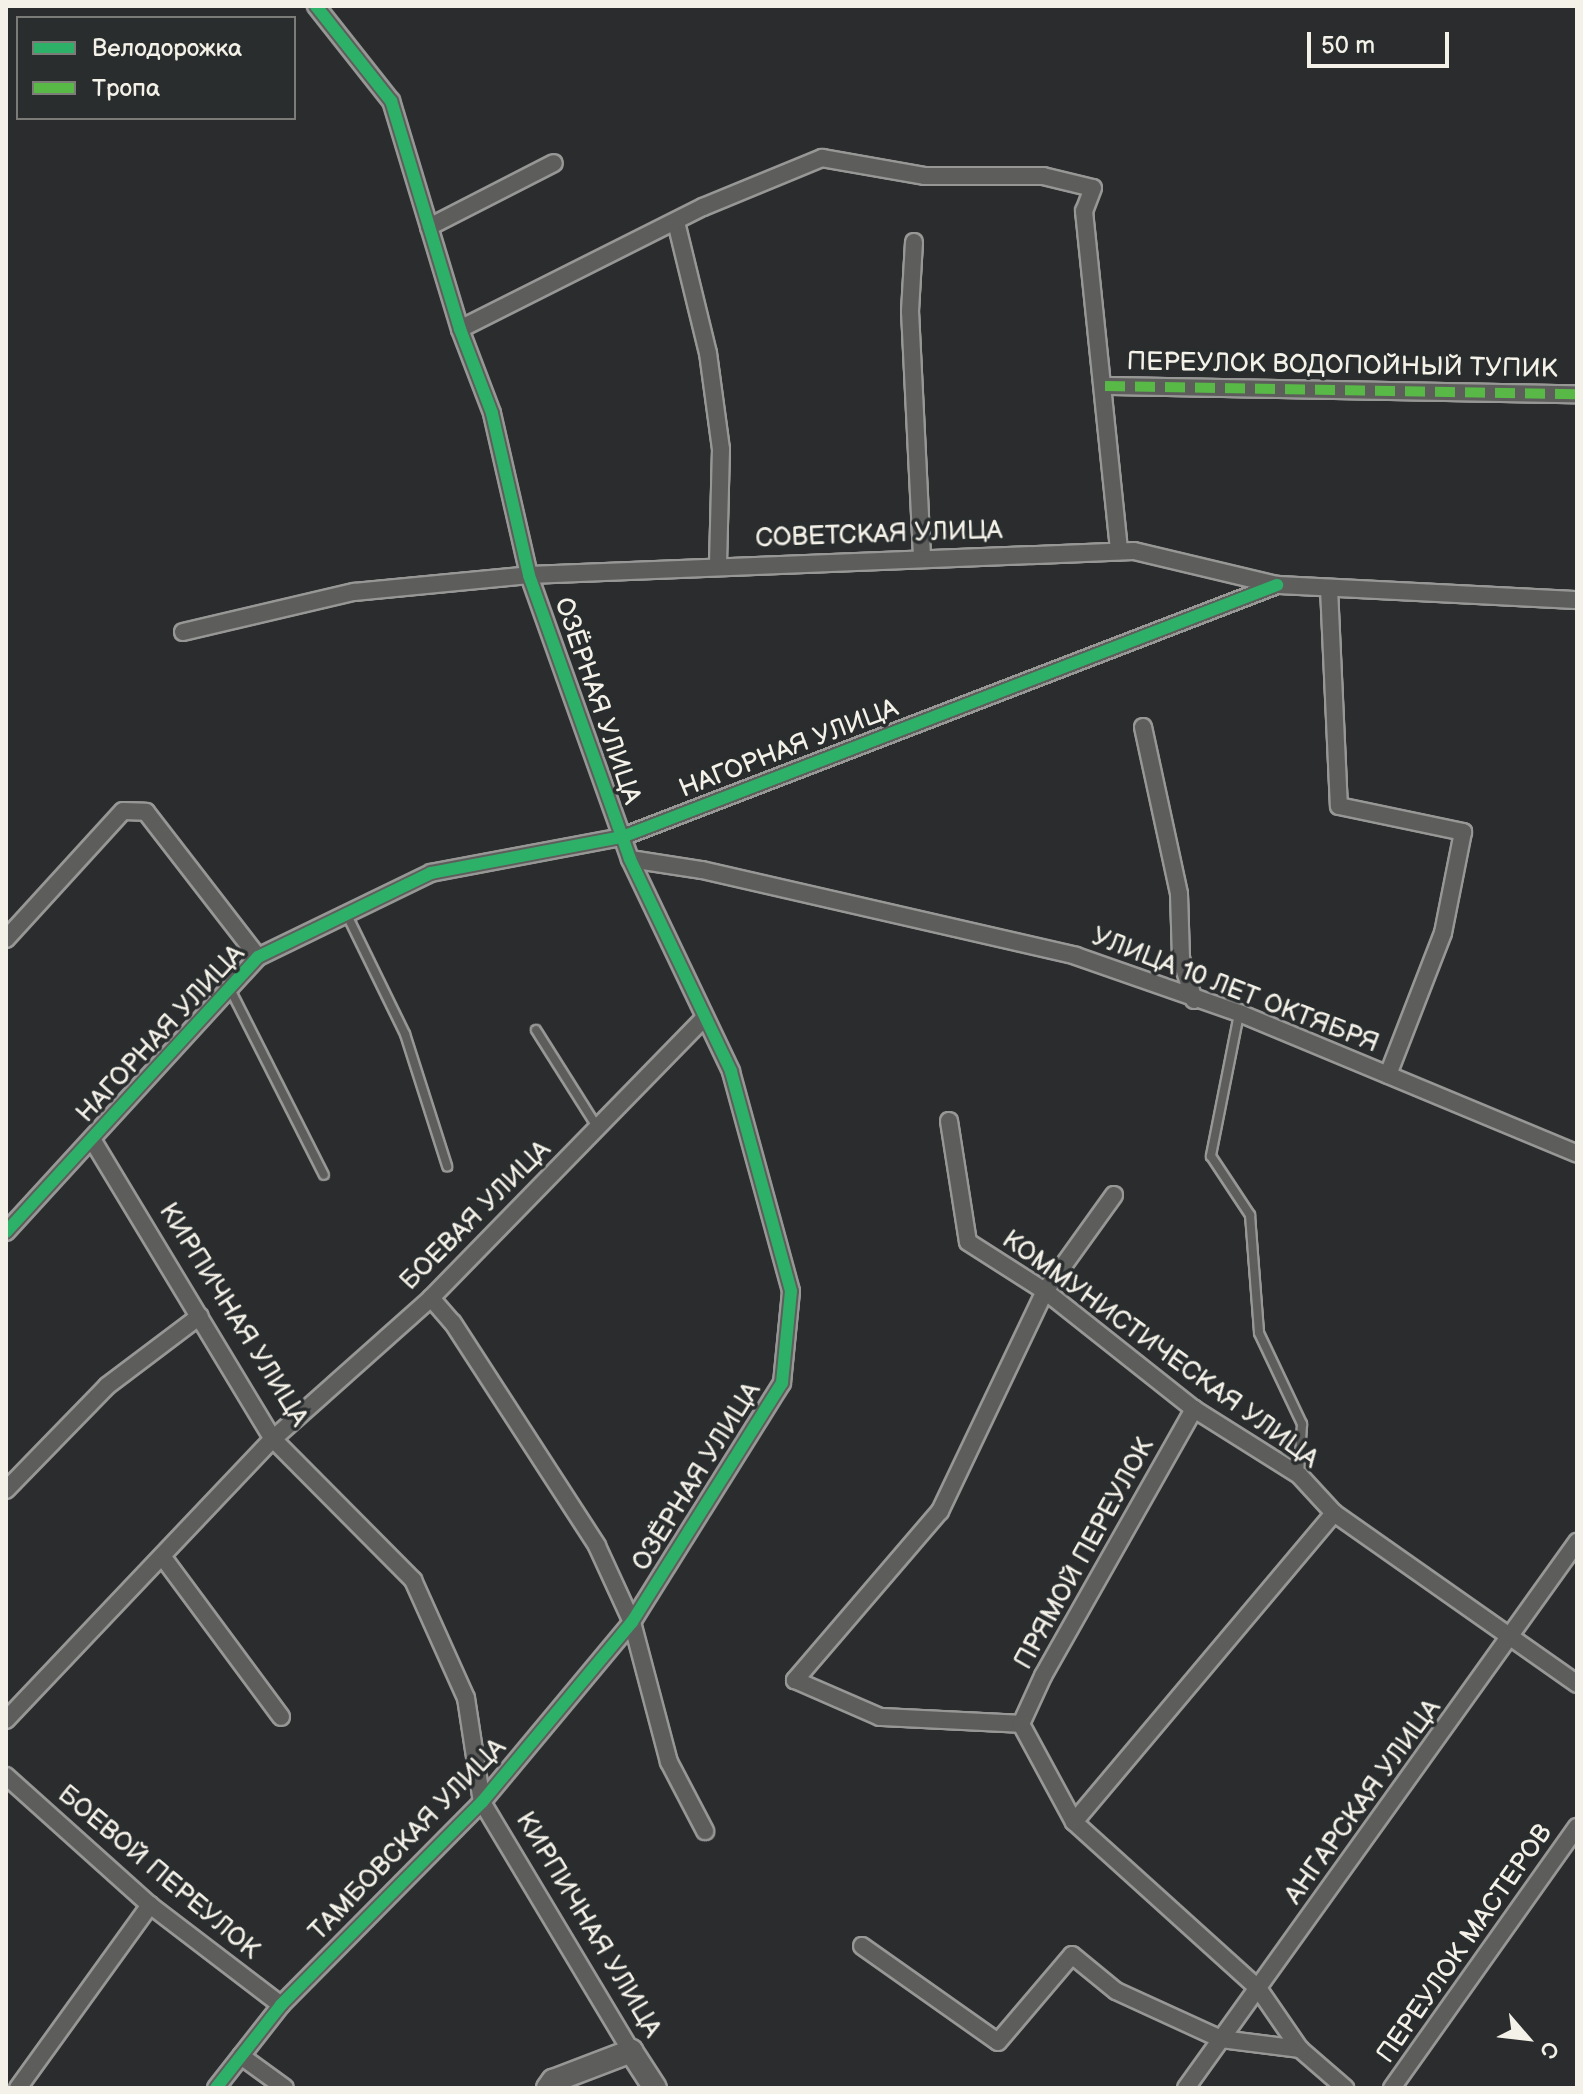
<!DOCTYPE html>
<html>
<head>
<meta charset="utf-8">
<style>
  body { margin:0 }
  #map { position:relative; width:1583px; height:2094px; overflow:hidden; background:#2b2c2d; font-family:"Balsamiq Sans",sans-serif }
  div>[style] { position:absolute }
  .roads { filter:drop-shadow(2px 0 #979796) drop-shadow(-2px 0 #979796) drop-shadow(0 2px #979796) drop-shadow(0 -2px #979796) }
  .lane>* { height:8px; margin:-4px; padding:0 4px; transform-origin:4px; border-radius:4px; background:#5d5d5c }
  .street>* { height:16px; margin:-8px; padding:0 8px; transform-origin:8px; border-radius:8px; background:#5d5d5c }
  .secondary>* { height:22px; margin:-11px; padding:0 11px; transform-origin:11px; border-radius:11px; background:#5d5d5c }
  .quiet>* { height:10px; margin-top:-5px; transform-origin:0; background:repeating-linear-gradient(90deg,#58b947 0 20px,transparent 0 30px) }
  .cycleway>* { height:12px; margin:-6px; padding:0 6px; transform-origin:6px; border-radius:6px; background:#2db169 }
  span { translate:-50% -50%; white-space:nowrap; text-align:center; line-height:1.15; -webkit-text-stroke:7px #2a2d2e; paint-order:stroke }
  .street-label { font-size:26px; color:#f4f1e8 }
  .frame { position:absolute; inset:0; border:8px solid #f4f1e8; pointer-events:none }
  .legend { position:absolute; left:16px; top:16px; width:280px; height:104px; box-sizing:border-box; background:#2a2d2e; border:2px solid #7b7b78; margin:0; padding:10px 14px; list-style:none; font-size:24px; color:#f4f1e8 }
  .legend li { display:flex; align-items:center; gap:16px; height:40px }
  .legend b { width:40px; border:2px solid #7b7b78 }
  .north { position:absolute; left:1487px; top:1998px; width:80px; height:80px; -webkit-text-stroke:6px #2a2d2e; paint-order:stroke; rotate:118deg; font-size:22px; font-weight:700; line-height:32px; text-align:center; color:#f4f1e8 }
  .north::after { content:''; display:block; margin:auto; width:28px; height:36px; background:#f4f1e8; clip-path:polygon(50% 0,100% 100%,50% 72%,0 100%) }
  .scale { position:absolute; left:1307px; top:32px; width:142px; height:36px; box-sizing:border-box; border:4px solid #f4f1e8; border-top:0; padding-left:10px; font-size:24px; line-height:28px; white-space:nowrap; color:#f4f1e8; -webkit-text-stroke:6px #2a2d2e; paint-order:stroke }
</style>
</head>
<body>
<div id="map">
  <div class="roads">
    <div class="lane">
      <div style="left:347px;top:915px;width:132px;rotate:64deg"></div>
      <div style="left:405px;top:1034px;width:139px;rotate:72.3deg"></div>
      <div style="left:230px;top:989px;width:208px;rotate:63.2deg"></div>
      <div style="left:1239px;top:1014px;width:145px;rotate:101.2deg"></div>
      <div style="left:1211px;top:1156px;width:71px;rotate:56.5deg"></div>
      <div style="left:1250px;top:1215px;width:118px;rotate:85.6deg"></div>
      <div style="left:1259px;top:1333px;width:101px;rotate:64.7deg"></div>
      <div style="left:1302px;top:1424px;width:51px;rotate:93.4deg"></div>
      <div style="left:536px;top:1030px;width:115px;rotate:57.8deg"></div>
    </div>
    <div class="street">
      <div style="left:676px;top:222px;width:135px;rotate:76.3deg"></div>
      <div style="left:708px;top:353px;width:97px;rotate:82.3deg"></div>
      <div style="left:721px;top:449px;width:115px;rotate:91.5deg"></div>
      <div style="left:429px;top:227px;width:140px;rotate:-27.1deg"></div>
      <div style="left:914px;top:242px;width:69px;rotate:93.3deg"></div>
      <div style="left:910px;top:311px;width:247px;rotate:87.2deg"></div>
      <div style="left:460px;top:329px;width:272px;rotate:-26.7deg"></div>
      <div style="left:703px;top:207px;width:129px;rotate:-22.4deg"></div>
      <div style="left:822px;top:158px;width:105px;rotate:9.9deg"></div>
      <div style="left:925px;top:176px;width:118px"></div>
      <div style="left:1043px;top:176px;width:51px;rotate:13.5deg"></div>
      <div style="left:1093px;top:188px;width:25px;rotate:111deg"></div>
      <div style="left:1084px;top:211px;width:342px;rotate:84.1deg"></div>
      <div style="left:1105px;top:386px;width:472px;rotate:1deg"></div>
      <div style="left:1329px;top:588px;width:218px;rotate:87.4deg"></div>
      <div style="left:1339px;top:806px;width:127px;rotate:11.8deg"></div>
      <div style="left:1463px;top:832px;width:103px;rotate:101.2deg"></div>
      <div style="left:1443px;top:933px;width:152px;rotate:111.2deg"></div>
      <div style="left:183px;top:632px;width:176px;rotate:-13.2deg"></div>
      <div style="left:354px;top:592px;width:176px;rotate:-5.5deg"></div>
      <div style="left:529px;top:575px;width:605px;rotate:-2.27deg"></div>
      <div style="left:1134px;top:551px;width:147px;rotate:13.4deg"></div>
      <div style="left:1277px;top:585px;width:300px;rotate:2.9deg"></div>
      <div style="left:1143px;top:727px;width:171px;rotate:77.8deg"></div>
      <div style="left:1179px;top:894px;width:64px;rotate:88.2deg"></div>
      <div style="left:1181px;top:958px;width:44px;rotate:72.8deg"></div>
      <div style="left:630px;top:859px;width:73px;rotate:8.7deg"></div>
      <div style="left:702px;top:870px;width:384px;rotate:12.9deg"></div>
      <div style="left:1076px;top:956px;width:173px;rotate:19.3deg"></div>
      <div style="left:1239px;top:1013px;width:366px;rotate:22.6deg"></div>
      <div style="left:6px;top:939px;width:173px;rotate:-47.6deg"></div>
      <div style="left:123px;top:811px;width:23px;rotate:2deg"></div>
      <div style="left:146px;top:812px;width:183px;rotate:52.3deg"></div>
      <div style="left:949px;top:1121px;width:122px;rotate:81.1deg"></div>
      <div style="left:968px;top:1242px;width:91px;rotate:32.5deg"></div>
      <div style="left:1045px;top:1291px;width:190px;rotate:38.4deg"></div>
      <div style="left:1194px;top:1409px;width:124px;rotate:32.2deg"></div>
      <div style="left:1299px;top:1475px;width:52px;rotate:47.4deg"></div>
      <div style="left:1334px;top:1513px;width:297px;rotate:35.1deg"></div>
      <div style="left:93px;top:1141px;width:348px;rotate:58.9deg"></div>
      <div style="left:273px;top:1439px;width:199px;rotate:45.2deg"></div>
      <div style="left:413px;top:1580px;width:129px;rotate:65.8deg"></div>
      <div style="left:466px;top:1698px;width:105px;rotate:81.3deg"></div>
      <div style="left:482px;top:1802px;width:290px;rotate:59.1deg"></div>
      <div style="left:1114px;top:1195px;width:118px;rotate:125.7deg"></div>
      <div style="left:1045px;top:1291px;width:244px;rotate:115.5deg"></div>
      <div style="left:940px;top:1511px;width:223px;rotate:130.6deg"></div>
      <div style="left:795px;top:1680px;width:93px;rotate:23.5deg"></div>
      <div style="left:880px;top:1717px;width:141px;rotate:2.8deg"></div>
      <div style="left:1021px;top:1724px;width:111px;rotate:61.6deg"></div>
      <div style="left:1074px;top:1822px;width:248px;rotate:42.1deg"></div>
      <div style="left:1258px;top:1988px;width:74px;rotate:55.5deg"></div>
      <div style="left:1300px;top:2049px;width:60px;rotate:40.9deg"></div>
      <div style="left:6px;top:1232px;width:373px;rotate:-47.5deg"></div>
      <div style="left:258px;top:957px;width:192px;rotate:-25.9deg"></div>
      <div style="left:431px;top:873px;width:194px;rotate:-10.7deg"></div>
      <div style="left:622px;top:837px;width:702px;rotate:-21.04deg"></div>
      <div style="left:431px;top:1298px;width:33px;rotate:49deg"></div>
      <div style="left:453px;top:1323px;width:265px;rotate:57.1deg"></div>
      <div style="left:597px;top:1546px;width:84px;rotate:65.3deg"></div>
      <div style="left:632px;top:1622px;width:145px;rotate:75.2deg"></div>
      <div style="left:669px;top:1762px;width:78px;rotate:62.4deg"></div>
      <div style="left:6px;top:1490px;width:145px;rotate:-45.8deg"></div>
      <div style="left:107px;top:1386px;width:116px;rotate:-37deg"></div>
      <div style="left:162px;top:1556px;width:200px;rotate:53.5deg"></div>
      <div style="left:6px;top:1720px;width:388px;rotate:-46.5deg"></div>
      <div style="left:273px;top:1439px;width:212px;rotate:-41.7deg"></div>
      <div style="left:431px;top:1298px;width:392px;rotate:-45.7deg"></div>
      <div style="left:1021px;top:1724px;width:53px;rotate:-65.4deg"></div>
      <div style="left:1043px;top:1676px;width:307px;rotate:-60.5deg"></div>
      <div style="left:6px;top:1776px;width:193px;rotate:41.9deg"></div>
      <div style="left:150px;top:1905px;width:165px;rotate:37.4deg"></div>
      <div style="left:1074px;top:1822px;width:404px;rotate:-49.9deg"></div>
      <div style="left:862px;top:1946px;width:166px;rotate:35.2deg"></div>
      <div style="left:998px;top:2042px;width:114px;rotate:-49.6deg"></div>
      <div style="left:1072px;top:1955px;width:57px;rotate:39.3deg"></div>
      <div style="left:1116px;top:1991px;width:115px;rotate:24.6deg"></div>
      <div style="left:1221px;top:2039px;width:80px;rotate:7.2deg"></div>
      <div style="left:241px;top:2056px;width:54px;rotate:36deg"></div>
      <div style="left:18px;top:2088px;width:226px;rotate:-54.2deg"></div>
      <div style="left:216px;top:2088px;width:105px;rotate:-51.9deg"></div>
      <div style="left:281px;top:2005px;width:286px;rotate:-45.3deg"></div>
      <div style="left:482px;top:1802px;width:234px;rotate:-50.2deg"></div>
      <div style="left:632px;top:1622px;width:282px;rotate:-57.9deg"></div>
      <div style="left:782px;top:1383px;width:92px;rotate:-84.4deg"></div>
      <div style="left:791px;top:1291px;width:228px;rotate:-105.3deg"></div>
      <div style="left:731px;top:1071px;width:235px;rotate:-115.5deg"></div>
      <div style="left:630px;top:859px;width:301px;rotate:-109.6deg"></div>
      <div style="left:529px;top:575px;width:166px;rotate:-102.9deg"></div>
      <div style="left:492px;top:413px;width:90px;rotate:-110.9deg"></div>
      <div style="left:460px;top:329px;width:238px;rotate:-106.8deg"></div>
      <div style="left:391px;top:101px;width:121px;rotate:-128.3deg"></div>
      <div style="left:1186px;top:2088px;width:672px;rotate:-54.39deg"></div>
      <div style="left:1392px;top:2088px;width:320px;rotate:-54.7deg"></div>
    </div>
    <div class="secondary">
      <div style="left:548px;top:2088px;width:9px;rotate:-54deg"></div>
      <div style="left:553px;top:2081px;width:84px;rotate:-21deg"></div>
      <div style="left:631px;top:2051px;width:44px;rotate:57deg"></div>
    </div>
  </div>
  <div class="quiet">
    <div style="left:1105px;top:386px;width:472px;rotate:1deg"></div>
  </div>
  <div class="cycleway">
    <div style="left:6px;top:1232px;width:373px;rotate:-47.5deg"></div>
    <div style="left:258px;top:957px;width:192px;rotate:-25.9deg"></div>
    <div style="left:431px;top:873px;width:194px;rotate:-10.7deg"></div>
    <div style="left:622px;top:837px;width:702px;rotate:-21.04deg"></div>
    <div style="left:216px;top:2088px;width:105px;rotate:-51.9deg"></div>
    <div style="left:281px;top:2005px;width:286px;rotate:-45.3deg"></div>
    <div style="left:482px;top:1802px;width:234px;rotate:-50.2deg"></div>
    <div style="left:632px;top:1622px;width:282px;rotate:-57.9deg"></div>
    <div style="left:782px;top:1383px;width:92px;rotate:-84.4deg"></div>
    <div style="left:791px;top:1291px;width:228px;rotate:-105.3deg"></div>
    <div style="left:731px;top:1071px;width:235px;rotate:-115.5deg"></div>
    <div style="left:630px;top:859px;width:301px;rotate:-109.6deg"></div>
    <div style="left:529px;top:575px;width:166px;rotate:-102.9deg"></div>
    <div style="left:492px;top:413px;width:90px;rotate:-110.9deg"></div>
    <div style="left:460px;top:329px;width:238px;rotate:-106.8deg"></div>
    <div style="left:391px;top:101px;width:121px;rotate:-128.3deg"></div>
  </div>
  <div class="street-label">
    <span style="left:1342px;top:366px;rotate:1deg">ПЕРЕУЛОК ВОДОПОЙНЫЙ ТУПИК</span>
    <span style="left:879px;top:535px;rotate:-2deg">СОВЕТСКАЯ УЛИЦА</span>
    <span style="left:597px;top:701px;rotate:71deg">ОЗЁРНАЯ УЛИЦА</span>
    <span style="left:789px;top:749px;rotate:-21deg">НАГОРНАЯ УЛИЦА</span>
    <span style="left:1235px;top:991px;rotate:21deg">УЛИЦА 10 ЛЕТ ОКТЯБРЯ</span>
    <span style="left:161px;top:1034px;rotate:-47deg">НАГОРНАЯ УЛИЦА</span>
    <span style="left:476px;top:1216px;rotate:-45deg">БОЕВАЯ УЛИЦА</span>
    <span style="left:233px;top:1315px;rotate:58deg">КИРПИЧНАЯ УЛИЦА</span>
    <span style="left:1160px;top:1350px;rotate:36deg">КОММУНИСТИЧЕСКАЯ УЛИЦА</span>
    <span style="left:697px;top:1477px;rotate:-58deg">ОЗЁРНАЯ УЛИЦА</span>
    <span style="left:1085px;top:1554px;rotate:-61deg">ПРЯМОЙ ПЕРЕУЛОК</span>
    <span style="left:1363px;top:1802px;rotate:-54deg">АНГАРСКАЯ УЛИЦА</span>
    <span style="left:408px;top:1840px;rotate:-46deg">ТАМБОВСКАЯ УЛИЦА</span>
    <span style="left:158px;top:1873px;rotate:40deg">БОЕВОЙ ПЕРЕУЛОК</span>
    <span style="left:588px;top:1925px;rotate:59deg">КИРПИЧНАЯ УЛИЦА</span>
    <span style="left:1465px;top:1944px;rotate:-55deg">ПЕРЕУЛОК МАСТЕРОВ</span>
  </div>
  <div class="frame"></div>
  <ul class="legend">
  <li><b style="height:10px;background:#2db169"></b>Велодорожка</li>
  <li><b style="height:10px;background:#58b947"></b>Тропа</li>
  </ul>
  <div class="north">С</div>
  <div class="scale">50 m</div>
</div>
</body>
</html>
